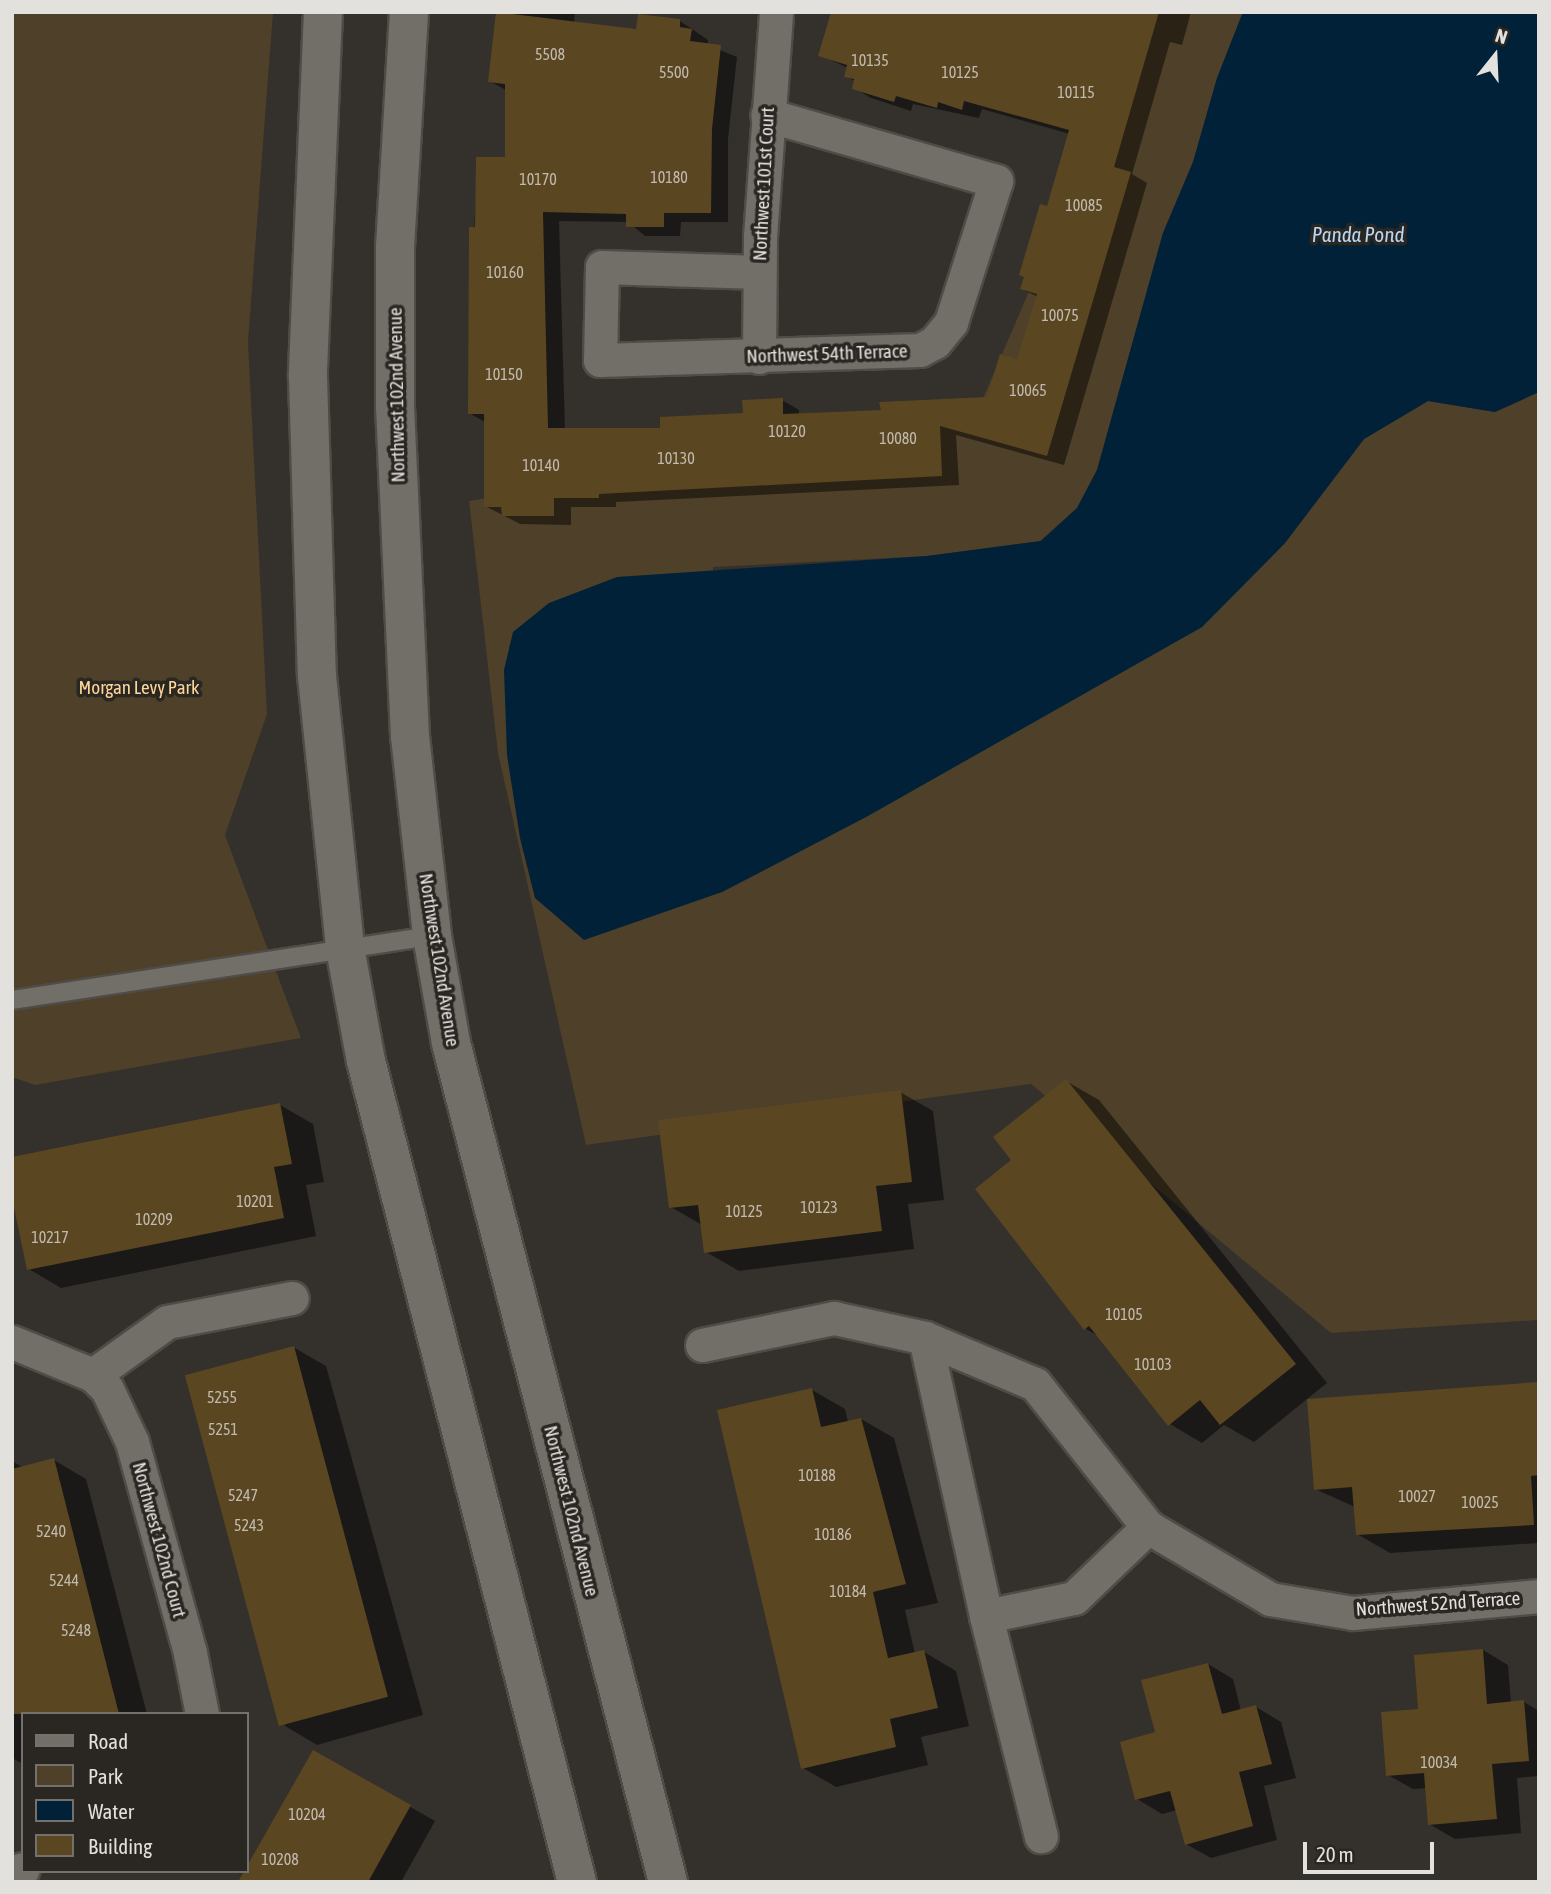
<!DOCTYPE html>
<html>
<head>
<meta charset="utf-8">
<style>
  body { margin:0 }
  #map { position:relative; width:1551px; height:1894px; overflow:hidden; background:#34302b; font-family:"Asap Condensed",sans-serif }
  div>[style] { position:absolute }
  .green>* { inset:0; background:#4e4029 }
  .water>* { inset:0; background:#012139 }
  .shadow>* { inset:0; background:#0007 }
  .building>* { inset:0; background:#5b4622; transform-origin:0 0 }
  .roads { filter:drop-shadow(2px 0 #4f4c48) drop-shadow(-2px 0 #4f4c48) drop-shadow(0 2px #4f4c48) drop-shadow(0 -2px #4f4c48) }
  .service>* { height:18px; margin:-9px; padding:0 9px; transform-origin:9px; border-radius:9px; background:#726f69 }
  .minor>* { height:33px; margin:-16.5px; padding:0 16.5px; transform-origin:16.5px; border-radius:16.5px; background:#726f69 }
  .tertiary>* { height:38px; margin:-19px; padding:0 19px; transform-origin:19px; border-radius:19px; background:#726f69 }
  span { translate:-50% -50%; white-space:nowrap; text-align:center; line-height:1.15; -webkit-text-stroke:7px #2a2621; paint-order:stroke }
  .number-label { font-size:16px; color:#c1baaf }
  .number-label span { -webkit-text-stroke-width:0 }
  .street-label { font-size:19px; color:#e3e1de }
  .park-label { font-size:19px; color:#fdd699 }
  .water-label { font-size:21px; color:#b8d8f6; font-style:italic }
  .frame { position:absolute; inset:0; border:14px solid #e3e1de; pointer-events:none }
  .legend { position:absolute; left:21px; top:1712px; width:228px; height:161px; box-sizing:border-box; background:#2a2621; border:2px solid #74716d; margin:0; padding:9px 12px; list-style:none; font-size:21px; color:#e3e1de }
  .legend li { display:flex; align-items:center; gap:14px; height:35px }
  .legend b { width:35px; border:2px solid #74716d }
  .north { position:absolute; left:1460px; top:21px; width:70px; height:70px; -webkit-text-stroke:5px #2a2621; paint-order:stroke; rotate:18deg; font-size:19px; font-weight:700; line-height:28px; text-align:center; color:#e3e1de }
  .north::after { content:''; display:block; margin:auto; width:24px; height:32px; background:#e3e1de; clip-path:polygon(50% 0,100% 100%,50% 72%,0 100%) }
  .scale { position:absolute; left:1303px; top:1842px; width:131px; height:32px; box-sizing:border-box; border:4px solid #e3e1de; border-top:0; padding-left:9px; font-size:21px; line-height:24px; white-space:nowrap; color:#e3e1de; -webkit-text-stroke:5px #2a2621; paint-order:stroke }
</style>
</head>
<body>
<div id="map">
  <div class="green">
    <div style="clip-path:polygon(12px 12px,273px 12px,248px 342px,267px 714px,225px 835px,301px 1038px,35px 1085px,12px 1077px)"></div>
    <div style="clip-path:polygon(1149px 12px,1243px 12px,1217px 78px,1193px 162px,1163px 233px,1097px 470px,1077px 508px,1040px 541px,927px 556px,713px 567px,722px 892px,866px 817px,1202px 627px,1285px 543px,1364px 439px,1428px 401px,1495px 412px,1539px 392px,1539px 1320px,1331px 1333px,1031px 1084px,586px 1145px,498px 753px,469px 501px,975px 417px)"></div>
  </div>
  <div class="water">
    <div style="clip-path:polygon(1243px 12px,1539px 12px,1539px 392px,1495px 412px,1428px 401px,1364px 439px,1285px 543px,1202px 627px,866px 817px,722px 892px,584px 940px,535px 898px,520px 838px,507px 755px,504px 670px,513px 632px,549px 603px,617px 577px,927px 556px,1041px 541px,1077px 508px,1097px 470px,1163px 233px,1193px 162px,1217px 78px)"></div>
  </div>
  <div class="shadow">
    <div style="clip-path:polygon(498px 12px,575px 12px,574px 23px,637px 31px,680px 21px,708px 40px,708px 45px,737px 57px,728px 139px,728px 222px,681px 222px,680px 236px,645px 236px,628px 222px,559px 221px,565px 430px,662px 430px,744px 415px,782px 400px,799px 410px,799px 415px,883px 412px,988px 399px,1018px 361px,1038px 297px,1022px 289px,1070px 134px,982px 109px,979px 118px,913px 104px,911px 111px,871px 98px,854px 88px,856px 82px,846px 76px,848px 68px,820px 55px,833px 12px,1191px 12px,1182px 45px,1170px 42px,1132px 174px,1147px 183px,1064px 465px,956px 435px,959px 485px,616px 502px,616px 507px,571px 507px,571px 525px,520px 524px,485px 506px,485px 422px,469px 413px,469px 326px,478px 159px,507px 159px,507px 91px,490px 81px)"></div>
    <div style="clip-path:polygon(1066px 1081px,1099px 1100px,1327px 1383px,1254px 1442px,1224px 1425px,1202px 1443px,1170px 1424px,1100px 1337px,1086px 1329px,978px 1189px,1013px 1160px)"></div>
    <div style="clip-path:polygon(900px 1092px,933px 1111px,944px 1200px,908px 1204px,914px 1249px,739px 1271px,706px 1252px,702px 1225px,671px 1207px)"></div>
    <div style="clip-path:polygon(280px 1105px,313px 1124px,324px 1182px,306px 1185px,316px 1236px,61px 1288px,29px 1269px)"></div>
    <div style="clip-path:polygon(293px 1347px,326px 1366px,423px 1715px,317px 1745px,285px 1726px)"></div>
    <div style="clip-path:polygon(1539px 1384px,1539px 1543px,1390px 1553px,1357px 1534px,1355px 1507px,1315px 1489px)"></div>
    <div style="clip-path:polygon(812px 1390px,845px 1409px,848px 1422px,861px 1419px,894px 1438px,938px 1603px,905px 1610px,915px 1654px,924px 1652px,956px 1671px,969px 1726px,921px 1737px,928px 1765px,836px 1787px,803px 1768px)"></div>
    <div style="clip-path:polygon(54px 1460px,86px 1479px,147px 1714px,23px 1714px,23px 1764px,12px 1758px,12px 1461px,24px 1468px)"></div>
    <div style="clip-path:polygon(1483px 1650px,1508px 1665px,1511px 1703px,1524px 1702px,1539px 1711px,1539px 1776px,1517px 1778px,1521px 1833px,1455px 1839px,1429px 1824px,1427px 1788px,1413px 1789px,1388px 1775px,1420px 1711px)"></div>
    <div style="clip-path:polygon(1208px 1664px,1233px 1679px,1241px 1711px,1256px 1707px,1281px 1722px,1296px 1778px,1264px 1786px,1277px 1840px,1211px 1858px,1186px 1844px,1177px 1810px,1162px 1814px,1137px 1799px,1157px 1733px)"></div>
    <div style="clip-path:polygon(314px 1752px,435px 1821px,401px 1882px,240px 1882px)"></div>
  </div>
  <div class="building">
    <div style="clip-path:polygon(496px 12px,636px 29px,638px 14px,680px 19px,680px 27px,692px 29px,690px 41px,721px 45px,712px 129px,711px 213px,664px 213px,664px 227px,626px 227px,626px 214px,543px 212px,548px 428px,660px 428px,660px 417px,743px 413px,742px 400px,783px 398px,783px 414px,881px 410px,879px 402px,987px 397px,1000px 354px,1017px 359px,1037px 294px,1020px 289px,1024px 277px,1019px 275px,1040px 204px,1047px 206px,1069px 130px,964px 101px,962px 110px,938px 102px,937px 108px,896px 96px,894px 102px,852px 89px,854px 79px,844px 77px,847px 65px,818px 56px,831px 12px,1159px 12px,1114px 167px,1131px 172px,1047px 456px,940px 426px,942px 476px,599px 494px,599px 498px,554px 498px,554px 516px,502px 516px,501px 507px,484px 507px,484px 414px,468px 414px,469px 227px,475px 227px,476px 157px,505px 157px,505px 84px,488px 82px)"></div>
    <div style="clip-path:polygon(1066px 1079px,1296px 1364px,1220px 1425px,1200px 1400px,1168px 1426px,1089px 1326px,1084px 1330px,975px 1189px,1011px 1160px,993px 1137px)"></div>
    <div style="clip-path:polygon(901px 1090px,912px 1182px,876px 1186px,882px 1231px,704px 1253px,698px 1205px,669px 1208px,658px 1120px)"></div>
    <div style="clip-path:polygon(280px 1103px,292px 1164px,274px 1167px,284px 1218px,27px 1270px,12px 1198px,12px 1157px)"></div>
    <div style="left:294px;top:1346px;width:363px;height:113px;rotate:75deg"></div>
    <div style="clip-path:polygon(1539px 1382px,1539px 1475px,1531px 1476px,1534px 1525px,1356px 1535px,1352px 1487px,1314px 1490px,1307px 1399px)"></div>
    <div style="clip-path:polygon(812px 1388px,821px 1427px,861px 1418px,906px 1584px,873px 1592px,888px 1658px,924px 1650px,938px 1708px,890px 1719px,896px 1747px,801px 1769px,717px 1410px)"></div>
    <div style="clip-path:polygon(54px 1458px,119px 1714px,12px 1714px,12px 1469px)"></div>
    <div style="clip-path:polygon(1483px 1649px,1487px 1704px,1524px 1700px,1529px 1761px,1492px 1764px,1497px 1819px,1428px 1825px,1424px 1773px,1386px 1776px,1381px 1712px,1418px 1709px,1414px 1655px)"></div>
    <div style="clip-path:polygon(1208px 1663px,1222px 1714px,1256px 1705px,1272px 1764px,1239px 1772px,1253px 1826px,1185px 1845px,1170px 1791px,1135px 1800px,1120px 1742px,1155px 1732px,1141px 1680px)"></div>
    <div style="clip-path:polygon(313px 1750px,411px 1805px,368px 1882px,238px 1882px)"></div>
  </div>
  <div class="roads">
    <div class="service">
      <div style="left:12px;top:1000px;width:425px;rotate:-8.7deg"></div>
    </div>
    <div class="minor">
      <div style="left:759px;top:272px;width:157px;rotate:-178.2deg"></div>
      <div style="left:602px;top:267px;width:93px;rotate:91.2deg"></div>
      <div style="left:600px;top:360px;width:320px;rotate:-1.8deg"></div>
      <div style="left:920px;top:350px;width:17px;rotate:-28deg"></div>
      <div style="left:935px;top:342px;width:26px;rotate:-51deg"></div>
      <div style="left:951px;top:322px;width:148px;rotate:-72.3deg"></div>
      <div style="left:996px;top:181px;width:238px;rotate:-163.9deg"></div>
      <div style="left:759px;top:357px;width:120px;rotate:-89.5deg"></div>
      <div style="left:760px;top:237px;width:226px;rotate:-85.9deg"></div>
      <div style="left:925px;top:1338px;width:285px;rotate:77.6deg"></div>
      <div style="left:986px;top:1616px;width:227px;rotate:76deg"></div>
      <div style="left:12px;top:1342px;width:87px;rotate:22.2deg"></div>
      <div style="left:93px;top:1375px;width:91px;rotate:-35.6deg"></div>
      <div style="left:167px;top:1322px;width:127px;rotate:-10.9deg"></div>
      <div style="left:702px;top:1345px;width:135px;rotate:-11.6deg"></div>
      <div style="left:834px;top:1318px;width:93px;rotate:12.4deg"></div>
      <div style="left:925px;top:1338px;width:119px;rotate:22.7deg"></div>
      <div style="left:1035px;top:1384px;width:182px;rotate:51.7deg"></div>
      <div style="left:1148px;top:1527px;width:142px;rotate:30.5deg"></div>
      <div style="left:1270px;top:1599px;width:84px;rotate:9.6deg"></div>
      <div style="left:1353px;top:1613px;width:187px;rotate:-5.2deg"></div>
      <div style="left:93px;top:1375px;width:20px;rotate:45deg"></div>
      <div style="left:107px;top:1389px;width:59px;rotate:64.7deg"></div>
      <div style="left:132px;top:1442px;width:219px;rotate:74.6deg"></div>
      <div style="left:190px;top:1653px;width:62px;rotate:78.9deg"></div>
      <div style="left:986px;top:1616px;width:90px;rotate:-11.6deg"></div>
      <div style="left:1074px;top:1598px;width:103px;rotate:-43.8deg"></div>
      <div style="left:12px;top:1872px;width:11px;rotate:-15deg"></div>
    </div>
    <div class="tertiary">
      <div style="left:323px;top:12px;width:365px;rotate:92.4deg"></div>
      <div style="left:308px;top:377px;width:299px;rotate:88.3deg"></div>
      <div style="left:317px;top:676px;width:273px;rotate:84.1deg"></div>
      <div style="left:345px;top:948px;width:115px;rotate:79.5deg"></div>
      <div style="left:366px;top:1061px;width:848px;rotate:75.59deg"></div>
      <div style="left:409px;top:12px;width:234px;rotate:93.4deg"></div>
      <div style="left:395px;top:246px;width:160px;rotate:90deg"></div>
      <div style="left:395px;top:406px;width:330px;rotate:87.4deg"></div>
      <div style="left:410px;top:736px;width:201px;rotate:83.7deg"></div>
      <div style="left:432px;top:936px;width:109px;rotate:79.9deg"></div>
      <div style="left:451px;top:1043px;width:867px;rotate:75.5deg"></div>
    </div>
  </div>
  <div class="number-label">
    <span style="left:550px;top:54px">5508</span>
    <span style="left:870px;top:60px">10135</span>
    <span style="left:674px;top:72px">5500</span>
    <span style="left:960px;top:72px">10125</span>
    <span style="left:1076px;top:92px">10115</span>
    <span style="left:669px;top:177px">10180</span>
    <span style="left:538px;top:179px">10170</span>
    <span style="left:1084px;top:205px">10085</span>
    <span style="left:505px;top:272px">10160</span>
    <span style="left:1060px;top:315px">10075</span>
    <span style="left:504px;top:374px">10150</span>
    <span style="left:1028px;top:390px">10065</span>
    <span style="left:787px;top:431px">10120</span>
    <span style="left:898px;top:438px">10080</span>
    <span style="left:676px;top:458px">10130</span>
    <span style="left:541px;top:465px">10140</span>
    <span style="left:255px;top:1201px">10201</span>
    <span style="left:819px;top:1207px">10123</span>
    <span style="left:744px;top:1211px">10125</span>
    <span style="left:154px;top:1219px">10209</span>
    <span style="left:50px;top:1237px">10217</span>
    <span style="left:1124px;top:1314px">10105</span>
    <span style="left:1153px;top:1364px">10103</span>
    <span style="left:222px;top:1397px">5255</span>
    <span style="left:223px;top:1429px">5251</span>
    <span style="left:817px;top:1475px">10188</span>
    <span style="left:243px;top:1495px">5247</span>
    <span style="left:1417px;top:1496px">10027</span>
    <span style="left:1480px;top:1502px">10025</span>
    <span style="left:249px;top:1525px">5243</span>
    <span style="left:51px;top:1531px">5240</span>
    <span style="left:833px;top:1534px">10186</span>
    <span style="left:64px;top:1580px">5244</span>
    <span style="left:848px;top:1591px">10184</span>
    <span style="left:76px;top:1630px">5248</span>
    <span style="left:1439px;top:1762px">10034</span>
    <span style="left:307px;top:1814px">10204</span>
    <span style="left:280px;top:1859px">10208</span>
  </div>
  <div class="street-label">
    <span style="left:764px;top:184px;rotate:-87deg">Northwest 101st Court</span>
    <span style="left:827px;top:354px;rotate:-2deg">Northwest 54th Terrace</span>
    <span style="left:397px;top:395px;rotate:-91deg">Northwest 102nd Avenue</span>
    <span style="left:439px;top:960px;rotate:81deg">Northwest 102nd Avenue</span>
    <span style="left:571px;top:1511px;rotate:76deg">Northwest 102nd Avenue</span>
    <span style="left:159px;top:1540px;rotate:75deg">Northwest 102nd Court</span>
    <span style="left:1438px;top:1604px;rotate:-4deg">Northwest 52nd Terrace</span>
  </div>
  <div class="park-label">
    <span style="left:139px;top:688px">Morgan Levy Park</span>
  </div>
  <div class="water-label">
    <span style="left:1358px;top:234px">Panda Pond</span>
  </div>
  <div class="frame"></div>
  <ul class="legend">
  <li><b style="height:9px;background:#726f69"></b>Road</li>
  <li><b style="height:19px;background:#4e4029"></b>Park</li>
  <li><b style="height:19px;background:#012139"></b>Water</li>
  <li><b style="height:19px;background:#5b4622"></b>Building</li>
  </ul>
  <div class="north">N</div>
  <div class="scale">20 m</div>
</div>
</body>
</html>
